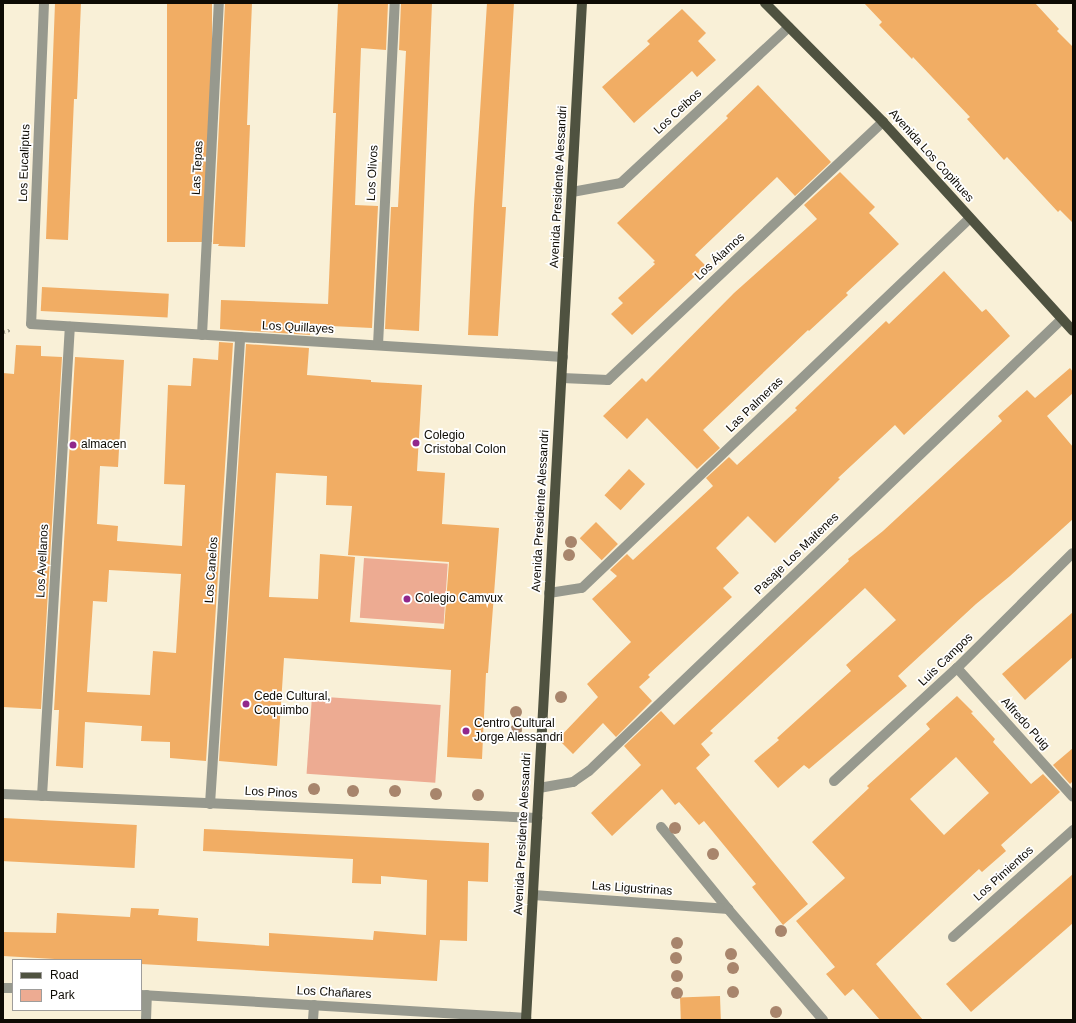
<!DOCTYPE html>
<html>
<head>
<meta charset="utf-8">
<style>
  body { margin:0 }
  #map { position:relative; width:1076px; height:1023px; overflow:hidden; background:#f9f0d7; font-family:Arial,sans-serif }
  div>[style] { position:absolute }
  .green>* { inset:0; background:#edab92; transform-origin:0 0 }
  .building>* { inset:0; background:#f1ad64; transform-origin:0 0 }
  .path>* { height:2.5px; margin-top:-1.25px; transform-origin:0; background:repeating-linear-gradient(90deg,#aba491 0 2px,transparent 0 5px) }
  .minor>* { height:10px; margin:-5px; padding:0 5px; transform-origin:5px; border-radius:5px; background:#97998e }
  .major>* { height:10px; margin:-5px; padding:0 5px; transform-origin:5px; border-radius:5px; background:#4f5240 }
  .trees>* { width:12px; height:12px; margin:-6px; border-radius:50%; background:#a8856c }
  .dots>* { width:11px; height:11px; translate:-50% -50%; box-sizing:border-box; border:2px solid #fff; border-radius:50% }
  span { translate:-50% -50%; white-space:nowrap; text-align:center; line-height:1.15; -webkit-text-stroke:3.5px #fff; paint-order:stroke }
  .street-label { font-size:12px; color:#0e0b04 }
  .poi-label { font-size:12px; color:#0e0b04 }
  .left { translate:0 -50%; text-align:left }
  .frame { position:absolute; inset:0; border:4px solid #0e0b04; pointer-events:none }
  .legend { position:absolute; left:12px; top:959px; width:130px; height:52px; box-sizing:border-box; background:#fff; border:1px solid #9f9d9b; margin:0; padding:5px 7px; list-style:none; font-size:12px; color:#0e0b04 }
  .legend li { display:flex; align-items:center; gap:8px; height:20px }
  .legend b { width:20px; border:1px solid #9f9d9b }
</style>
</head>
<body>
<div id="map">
  <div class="green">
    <div style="left:364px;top:558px;width:84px;height:60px;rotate:4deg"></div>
    <div style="left:312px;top:696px;width:129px;height:78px;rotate:4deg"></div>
  </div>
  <div class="building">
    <div style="clip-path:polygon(55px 3px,81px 3px,77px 99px,74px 99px,68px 240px,46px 239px)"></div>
    <div style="left:167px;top:3px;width:45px;height:239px"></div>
    <div style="clip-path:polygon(225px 3px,252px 3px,247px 125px,250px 125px,245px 247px,218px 246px,219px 244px,213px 244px)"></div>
    <div style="clip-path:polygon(338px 3px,388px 3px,386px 50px,361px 48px,355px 205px,378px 206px,372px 328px,311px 325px,310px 335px,220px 329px,221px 300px,328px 304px,336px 113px,333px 113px)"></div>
    <div style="clip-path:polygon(401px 3px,432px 3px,419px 331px,385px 329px,391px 207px,398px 207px,406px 51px,399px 50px)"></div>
    <div style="clip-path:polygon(487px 3px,514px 3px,502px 207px,506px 207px,498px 336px,468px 335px,474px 205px)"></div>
    <div style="clip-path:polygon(864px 3px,1035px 3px,1059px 29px,1057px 31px,1073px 47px,1073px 223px,1060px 210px,1058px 212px,1007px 157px,1004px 160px,967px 119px,970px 117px,913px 57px,912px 59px,879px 25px,882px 22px)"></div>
    <div style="clip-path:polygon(682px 9px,706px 33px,698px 41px,716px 60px,697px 77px,692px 71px,634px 123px,602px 87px,650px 44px,647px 41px)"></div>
    <div style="clip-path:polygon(758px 85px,831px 162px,795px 196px,777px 177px,695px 255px,706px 266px,632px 335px,611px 314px,623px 303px,618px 298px,655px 264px,653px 262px,655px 261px,617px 223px,728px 118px,726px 116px)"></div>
    <div style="clip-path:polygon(840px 172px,875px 207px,869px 213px,899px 244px,846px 293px,848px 295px,809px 331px,808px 330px,703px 430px,720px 448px,697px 469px,647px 418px,627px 439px,603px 416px,642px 378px,646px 382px,734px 293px,817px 219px,804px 205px)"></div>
    <div style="clip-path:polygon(944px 271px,982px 312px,986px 309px,1010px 336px,904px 435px,895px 425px,838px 478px,840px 479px,775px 543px,748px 516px,716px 548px,739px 573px,723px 588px,732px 597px,648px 675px,650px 677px,639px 687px,652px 701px,616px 737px,603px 723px,573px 754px,558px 739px,598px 697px,587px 684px,631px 642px,592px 599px,617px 576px,610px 570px,627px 554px,633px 560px,713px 486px,706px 478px,729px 457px,737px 465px,797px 410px,795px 408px,886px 321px,889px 324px)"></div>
    <div style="left:42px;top:287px;width:127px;height:24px;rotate:3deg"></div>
    <div style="clip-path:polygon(evenodd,219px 342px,233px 343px,206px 761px,170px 758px,170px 742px,141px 741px,142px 726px,85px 722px,83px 768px,56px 766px,59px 710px,54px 710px,75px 357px,124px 360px,118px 467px,100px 466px,97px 524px,118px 526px,117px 541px,182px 546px,185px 485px,164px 484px,168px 385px,191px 386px,193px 358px,218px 360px,219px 342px,109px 570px,181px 574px,176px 653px,153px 651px,150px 695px,87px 692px,93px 601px,107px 602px,109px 570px)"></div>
    <div style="clip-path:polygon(evenodd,246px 344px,309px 348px,307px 375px,371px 380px,371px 382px,422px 385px,417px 471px,445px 473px,442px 524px,499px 528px,488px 673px,486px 673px,482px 759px,447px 757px,451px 670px,284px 658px,277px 766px,219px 761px,246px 344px,276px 473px,327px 476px,326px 505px,352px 506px,348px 555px,449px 562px,444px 629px,350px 622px,355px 557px,320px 554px,318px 599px,269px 597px,276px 473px)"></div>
    <div style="clip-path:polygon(16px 345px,41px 346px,41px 356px,62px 357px,41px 709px,3px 707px,3px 373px,14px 374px)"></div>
    <div style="clip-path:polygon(1070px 368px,1073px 372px,1073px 393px,1047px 416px,1073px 447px,1073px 519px,1010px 576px,976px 604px,898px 676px,907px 686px,809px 769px,804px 765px,778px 788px,754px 761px,779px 740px,777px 738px,851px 671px,846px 665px,896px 620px,865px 588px,710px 731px,713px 733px,701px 744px,710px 755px,696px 768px,808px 904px,783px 925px,752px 887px,756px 884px,704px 821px,699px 825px,679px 802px,675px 805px,662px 789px,612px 836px,591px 813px,641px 765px,624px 746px,661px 711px,674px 725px,849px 561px,848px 559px,883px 531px,1002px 421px,998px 416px,1027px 390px,1035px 398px)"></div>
    <div style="left:629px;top:469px;width:22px;height:36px;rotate:43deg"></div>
    <div style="left:596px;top:522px;width:31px;height:23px;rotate:45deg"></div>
    <div style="clip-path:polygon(1073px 612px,1073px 657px,1025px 700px,1002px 674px)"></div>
    <div style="clip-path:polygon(evenodd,957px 696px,973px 712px,971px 713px,995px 739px,993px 742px,1031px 784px,1043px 774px,1060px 792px,1001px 845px,1006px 851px,982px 872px,979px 869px,876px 964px,923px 1020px,880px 1020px,853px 989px,845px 996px,826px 974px,835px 967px,796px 921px,845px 878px,812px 842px,869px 788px,867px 786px,930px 729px,926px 724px,957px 696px,956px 757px,989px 793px,944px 835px,910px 799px,956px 757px)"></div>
    <div style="clip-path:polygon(1073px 748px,1073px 781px,1070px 784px,1053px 765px)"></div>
    <div style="left:3px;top:818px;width:134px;height:43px;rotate:3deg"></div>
    <div style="clip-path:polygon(204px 829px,489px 843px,488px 882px,468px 881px,467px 941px,440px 940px,437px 981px,141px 964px,141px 960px,72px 960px,3px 956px,3px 932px,56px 933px,57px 913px,130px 917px,131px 908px,159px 909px,158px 915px,198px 918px,197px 941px,269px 946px,269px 933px,373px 940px,374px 931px,426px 935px,427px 880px,381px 876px,381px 884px,352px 883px,353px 859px,203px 851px)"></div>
    <div style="clip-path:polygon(1073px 874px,1073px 923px,971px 1012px,946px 984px)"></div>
    <div style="left:720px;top:996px;width:24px;height:40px;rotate:88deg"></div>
  </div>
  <div class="path">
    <div style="left:3px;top:332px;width:9px;rotate:-18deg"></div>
  </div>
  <div class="minor">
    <div style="left:44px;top:3px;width:321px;rotate:92.3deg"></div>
    <div style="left:31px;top:324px;width:533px;rotate:3.55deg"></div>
    <div style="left:572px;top:192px;width:50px;rotate:-10.4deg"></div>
    <div style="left:621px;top:183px;width:229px;rotate:-42.9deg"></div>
    <div style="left:202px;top:335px;width:332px;rotate:-87.1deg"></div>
    <div style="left:378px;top:345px;width:342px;rotate:-87.2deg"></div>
    <div style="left:562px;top:378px;width:46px;rotate:2.5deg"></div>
    <div style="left:608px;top:380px;width:377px;rotate:-43.2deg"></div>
    <div style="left:549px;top:593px;width:33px;rotate:-9deg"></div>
    <div style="left:582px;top:588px;width:536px;rotate:-43.64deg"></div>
    <div style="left:957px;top:668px;width:173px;rotate:48deg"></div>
    <div style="left:834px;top:781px;width:167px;rotate:-42.6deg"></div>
    <div style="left:957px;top:668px;width:163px;rotate:-44.8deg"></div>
    <div style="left:539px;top:788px;width:35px;rotate:-10deg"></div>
    <div style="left:573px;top:782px;width:19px;rotate:-35deg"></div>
    <div style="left:589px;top:771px;width:654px;rotate:-43.7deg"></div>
    <div style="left:3px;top:794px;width:535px;rotate:2.57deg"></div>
    <div style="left:42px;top:796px;width:470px;rotate:-86.6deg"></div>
    <div style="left:210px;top:804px;width:468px;rotate:-86.3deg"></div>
    <div style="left:661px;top:827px;width:106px;rotate:50.7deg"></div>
    <div style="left:533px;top:895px;width:196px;rotate:4.1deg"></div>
    <div style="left:728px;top:909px;width:146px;rotate:49.4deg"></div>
    <div style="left:953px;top:937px;width:161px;rotate:-41.7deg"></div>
    <div style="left:3px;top:988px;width:10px"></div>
    <div style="left:141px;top:995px;width:386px;rotate:3.4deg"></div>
    <div style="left:146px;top:1020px;width:25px;rotate:-88deg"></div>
    <div style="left:313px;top:1020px;width:15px;rotate:-86deg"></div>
  </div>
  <div class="major">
    <div style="left:765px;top:3px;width:168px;rotate:45.2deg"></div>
    <div style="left:883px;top:122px;width:282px;rotate:47.7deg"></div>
    <div style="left:526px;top:1020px;width:1019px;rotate:-86.85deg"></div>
  </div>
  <div class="trees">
    <div style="left:571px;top:542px"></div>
    <div style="left:569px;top:555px"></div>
    <div style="left:561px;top:697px"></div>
    <div style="left:516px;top:712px"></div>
    <div style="left:516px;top:730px"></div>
    <div style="left:314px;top:789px"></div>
    <div style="left:353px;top:791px"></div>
    <div style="left:395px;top:791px"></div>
    <div style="left:436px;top:794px"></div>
    <div style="left:478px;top:795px"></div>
    <div style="left:675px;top:828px"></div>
    <div style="left:713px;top:854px"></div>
    <div style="left:781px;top:931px"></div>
    <div style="left:677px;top:943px"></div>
    <div style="left:731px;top:954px"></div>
    <div style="left:676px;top:958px"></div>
    <div style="left:733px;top:968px"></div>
    <div style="left:677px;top:976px"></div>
    <div style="left:733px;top:992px"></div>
    <div style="left:677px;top:993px"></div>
    <div style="left:776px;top:1012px"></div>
  </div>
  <div class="dots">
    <div style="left:416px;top:443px;background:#91288c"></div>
    <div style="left:73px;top:445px;background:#91288c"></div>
    <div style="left:407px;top:599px;background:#91288c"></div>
    <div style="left:246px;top:704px;background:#91288c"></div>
    <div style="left:466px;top:731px;background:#91288c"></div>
  </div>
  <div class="street-label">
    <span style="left:678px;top:112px;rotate:-43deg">Los Ceibos</span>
    <span style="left:931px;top:156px;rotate:48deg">Avenida Los Copihues</span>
    <span style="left:25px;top:163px;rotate:-88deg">Los Eucaliptus</span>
    <span style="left:198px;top:168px;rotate:-87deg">Las Tepas</span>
    <span style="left:373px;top:173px;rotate:-87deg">Los Olivos</span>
    <span style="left:559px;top:187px;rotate:-87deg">Avenida Presidente Alessandri</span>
    <span style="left:720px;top:257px;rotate:-43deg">Los Álamos</span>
    <span style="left:298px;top:328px;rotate:3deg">Los Quillayes</span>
    <span style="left:755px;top:405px;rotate:-44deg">Las Palmeras</span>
    <span style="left:541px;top:511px;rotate:-87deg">Avenida Presidente Alessandri</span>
    <span style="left:797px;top:554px;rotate:-44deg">Pasaje Los Maitenes</span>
    <span style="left:43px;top:561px;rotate:-87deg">Los Avellanos</span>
    <span style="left:212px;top:570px;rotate:-86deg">Los Canelos</span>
    <span style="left:946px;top:660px;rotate:-44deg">Luis Campos</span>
    <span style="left:1025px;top:724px;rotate:48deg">Alfredo Puig</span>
    <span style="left:271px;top:793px;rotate:3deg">Los Pinos</span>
    <span style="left:523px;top:834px;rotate:-87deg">Avenida Presidente Alessandri</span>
    <span style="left:1004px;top:874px;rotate:-42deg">Los Pimientos</span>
    <span style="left:632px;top:889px;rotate:4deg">Las Ligustrinas</span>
    <span style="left:334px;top:993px;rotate:3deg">Los Chañares</span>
  </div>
  <div class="poi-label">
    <span class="left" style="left:424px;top:443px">Colegio<br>Cristobal Colon</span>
    <span class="left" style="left:81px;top:445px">almacen</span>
    <span class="left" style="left:415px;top:599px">Colegio Camvux</span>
    <span class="left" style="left:254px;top:704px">Cede Cultural,<br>Coquimbo</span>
    <span class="left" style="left:474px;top:731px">Centro Cultural<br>Jorge Alessandri</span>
  </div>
  <div class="frame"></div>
  <ul class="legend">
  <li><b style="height:5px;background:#4f5240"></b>Road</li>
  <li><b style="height:11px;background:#edab92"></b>Park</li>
  </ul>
</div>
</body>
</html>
